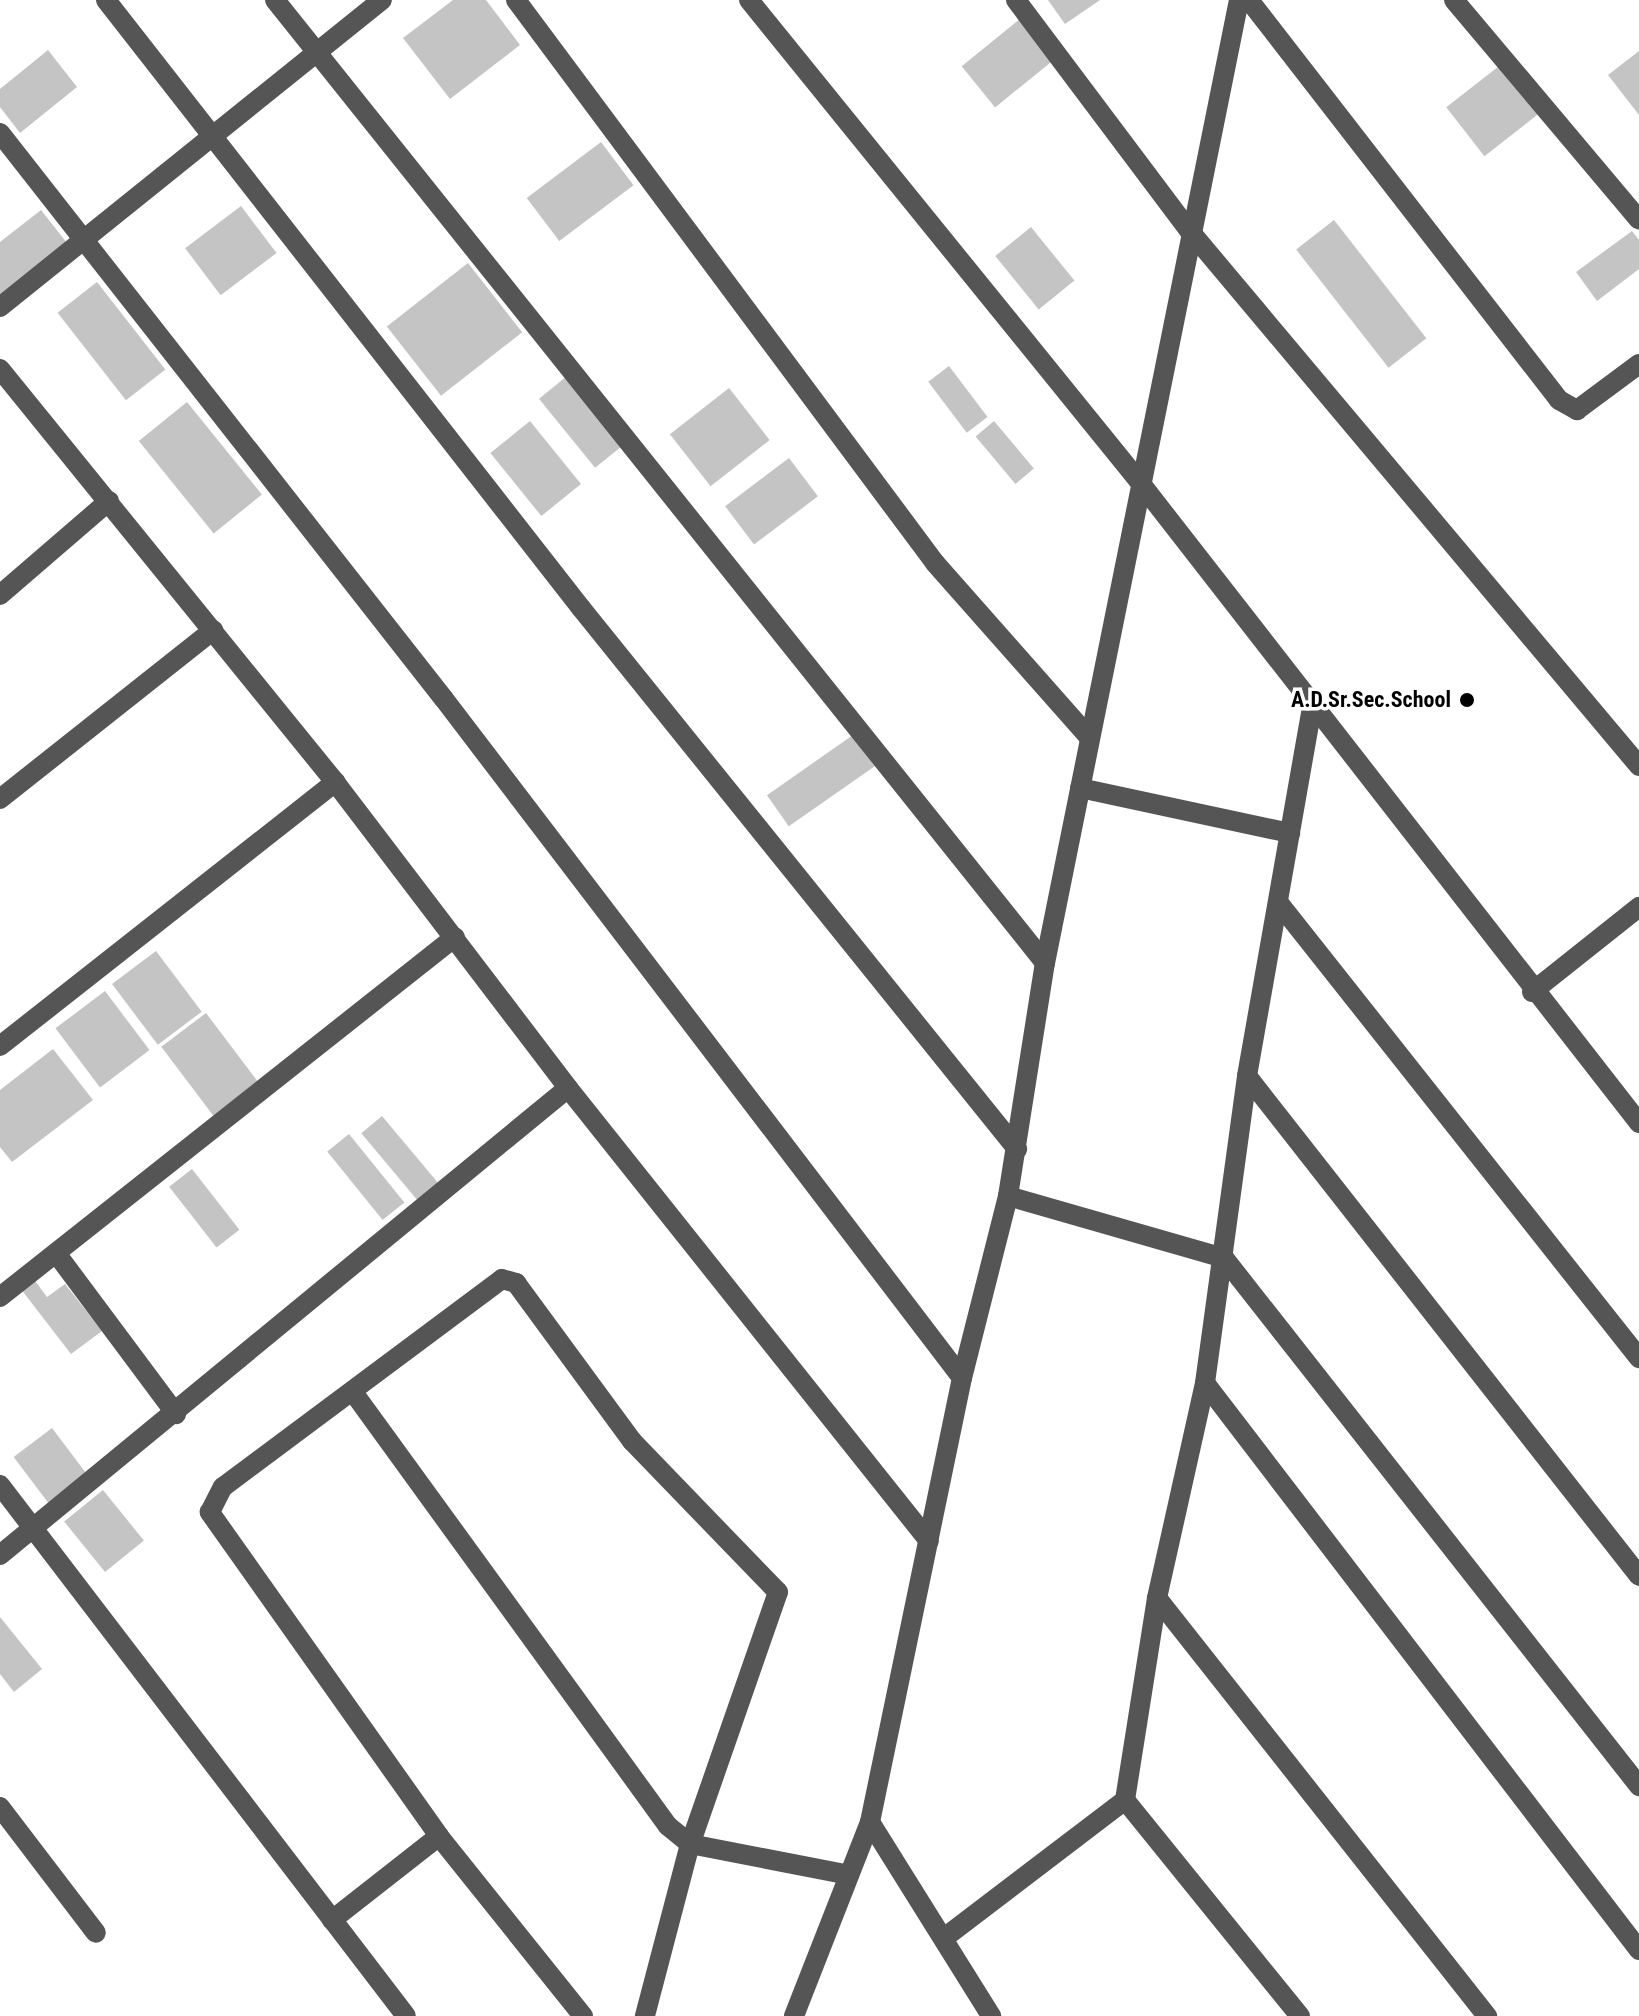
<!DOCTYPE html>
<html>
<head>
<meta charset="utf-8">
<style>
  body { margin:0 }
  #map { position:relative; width:1639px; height:2016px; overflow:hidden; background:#fff; font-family:"Roboto Condensed",sans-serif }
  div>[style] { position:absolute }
  .building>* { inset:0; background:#c4c4c4; transform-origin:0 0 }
  .minor>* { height:20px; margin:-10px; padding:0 10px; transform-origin:10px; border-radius:10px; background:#555 }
  .dots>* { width:22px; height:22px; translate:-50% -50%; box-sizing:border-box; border:4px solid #fff; border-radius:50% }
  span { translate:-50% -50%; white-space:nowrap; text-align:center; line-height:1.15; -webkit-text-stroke:7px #fff; paint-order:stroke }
  .poi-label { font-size:22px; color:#000; font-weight:700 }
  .right { translate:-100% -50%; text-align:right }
</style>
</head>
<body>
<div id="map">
  <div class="building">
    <div style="clip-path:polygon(453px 0,486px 0,520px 45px,450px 99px,403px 38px)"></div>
    <div style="clip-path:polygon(1048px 0,1100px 0,1065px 24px)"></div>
    <div style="left:1020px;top:19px;width:53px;height:75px;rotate:51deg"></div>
    <div style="clip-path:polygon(48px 50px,77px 87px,20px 133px,0 107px,0 89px)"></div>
    <div style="clip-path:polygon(1639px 51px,1639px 115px,1608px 75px)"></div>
    <div style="left:1503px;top:63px;width:62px;height:72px;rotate:52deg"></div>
    <div style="left:601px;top:142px;width:54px;height:93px;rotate:53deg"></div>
    <div style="left:241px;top:206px;width:59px;height:70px;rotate:53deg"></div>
    <div style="clip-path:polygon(41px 210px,67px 243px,0 295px,0 242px)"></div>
    <div style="left:1334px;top:220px;width:150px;height:48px;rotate:52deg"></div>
    <div style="left:1031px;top:227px;width:69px;height:46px;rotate:51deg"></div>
    <div style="clip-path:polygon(1632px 231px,1639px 240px,1639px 269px,1597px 301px,1576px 272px)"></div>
    <div style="left:468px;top:263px;width:88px;height:103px;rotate:52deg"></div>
    <div style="left:97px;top:282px;width:111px;height:50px;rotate:52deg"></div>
    <div style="left:949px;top:366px;width:64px;height:26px;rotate:53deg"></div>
    <div style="left:567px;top:376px;width:89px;height:36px;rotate:51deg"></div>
    <div style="left:729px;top:388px;width:66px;height:75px;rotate:52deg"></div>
    <div style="left:187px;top:402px;width:119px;height:62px;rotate:51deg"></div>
    <div style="left:530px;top:421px;width:81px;height:51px;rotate:51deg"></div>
    <div style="left:994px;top:421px;width:62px;height:24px;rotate:50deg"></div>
    <div style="left:789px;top:458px;width:48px;height:80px;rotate:53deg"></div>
    <div style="left:853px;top:735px;width:38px;height:105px;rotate:55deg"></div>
    <div style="left:156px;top:951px;width:76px;height:55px;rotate:53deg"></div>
    <div style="left:105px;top:991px;width:74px;height:62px;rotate:53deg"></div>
    <div style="left:206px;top:1013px;width:90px;height:56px;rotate:53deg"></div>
    <div style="clip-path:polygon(53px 1049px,93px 1100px,12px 1162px,0 1147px,0 1090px)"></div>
    <div style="left:382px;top:1116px;width:87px;height:27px;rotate:50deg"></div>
    <div style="left:349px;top:1134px;width:88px;height:28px;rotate:51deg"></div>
    <div style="left:192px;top:1169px;width:77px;height:29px;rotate:52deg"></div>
    <div style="clip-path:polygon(30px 1274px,47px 1297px,65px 1284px,102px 1331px,71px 1354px,17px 1284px)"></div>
    <div style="left:52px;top:1428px;width:58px;height:48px;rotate:53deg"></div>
    <div style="left:103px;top:1490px;width:65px;height:50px;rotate:51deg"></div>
    <div style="clip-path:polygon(0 1617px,42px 1669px,14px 1692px,0 1674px)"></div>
  </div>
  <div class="minor">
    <div style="left:106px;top:0;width:772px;rotate:52deg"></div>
    <div style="left:581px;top:608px;width:695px;rotate:51.13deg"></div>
    <div style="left:275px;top:0;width:1233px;rotate:51.35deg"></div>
    <div style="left:516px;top:0;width:702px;rotate:53.34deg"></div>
    <div style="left:935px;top:563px;width:234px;rotate:48.5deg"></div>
    <div style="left:749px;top:0;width:624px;rotate:50.98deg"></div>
    <div style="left:1142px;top:485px;width:809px;rotate:52.08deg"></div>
    <div style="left:1016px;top:0;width:288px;rotate:53.1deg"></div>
    <div style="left:1189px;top:230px;width:700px;rotate:49.98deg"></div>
    <div style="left:1249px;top:0;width:506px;rotate:52.22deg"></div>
    <div style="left:1559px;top:400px;width:21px;rotate:29deg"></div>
    <div style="left:1577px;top:410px;width:77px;rotate:-36.6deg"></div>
    <div style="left:1454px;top:0;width:287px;rotate:49.9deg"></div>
    <div style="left:0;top:133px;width:719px;rotate:51.89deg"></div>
    <div style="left:444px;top:699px;width:854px;rotate:52.66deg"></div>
    <div style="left:0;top:307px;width:490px;rotate:-38.8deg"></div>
    <div style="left:0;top:369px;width:532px;rotate:50.95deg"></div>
    <div style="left:335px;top:782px;width:385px;rotate:52.7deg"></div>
    <div style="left:568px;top:1088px;width:579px;rotate:51.45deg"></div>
    <div style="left:0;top:595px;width:144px;rotate:-40.8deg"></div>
    <div style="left:1080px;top:788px;width:215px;rotate:12.1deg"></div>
    <div style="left:0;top:799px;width:272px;rotate:-38.4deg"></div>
    <div style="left:1278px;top:902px;width:582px;rotate:51.63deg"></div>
    <div style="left:1532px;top:992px;width:137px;rotate:-38.5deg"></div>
    <div style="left:0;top:1046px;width:427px;rotate:-38.2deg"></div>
    <div style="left:1247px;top:1076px;width:635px;rotate:51.9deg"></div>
    <div style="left:1008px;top:1196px;width:225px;rotate:16deg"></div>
    <div style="left:1224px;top:1258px;width:672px;rotate:51.83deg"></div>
    <div style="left:56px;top:1253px;width:201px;rotate:53.3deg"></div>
    <div style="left:0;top:1297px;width:580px;rotate:-38.35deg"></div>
    <div style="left:1205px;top:1383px;width:714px;rotate:52.57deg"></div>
    <div style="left:353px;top:1392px;width:536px;rotate:54.03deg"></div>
    <div style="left:668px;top:1826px;width:28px;rotate:39deg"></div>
    <div style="left:690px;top:1844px;width:162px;rotate:11deg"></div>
    <div style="left:0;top:1485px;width:668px;rotate:52.6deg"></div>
    <div style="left:0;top:1555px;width:735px;rotate:-39.43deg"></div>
    <div style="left:1157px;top:1598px;width:533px;rotate:51.71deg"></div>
    <div style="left:1125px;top:1800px;width:278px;rotate:51deg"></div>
    <div style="left:0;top:1807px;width:158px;rotate:52.7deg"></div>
    <div style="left:870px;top:1822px;width:229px;rotate:58deg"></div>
    <div style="left:332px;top:1920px;width:136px;rotate:-38.1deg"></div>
    <div style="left:944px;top:1938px;width:228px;rotate:-37.3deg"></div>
    <div style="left:1125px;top:1800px;width:205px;rotate:-81deg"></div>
    <div style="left:1157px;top:1598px;width:220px;rotate:-77.4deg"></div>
    <div style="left:1205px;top:1383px;width:310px;rotate:-82.2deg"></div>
    <div style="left:1247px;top:1076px;width:376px;rotate:-80deg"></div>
    <div style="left:583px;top:2016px;width:231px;rotate:-128.7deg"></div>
    <div style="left:439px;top:1836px;width:397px;rotate:-125.3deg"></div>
    <div style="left:210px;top:1512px;width:28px;rotate:-63deg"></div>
    <div style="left:223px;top:1487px;width:348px;rotate:-36.7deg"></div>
    <div style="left:502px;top:1279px;width:15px;rotate:16deg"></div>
    <div style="left:516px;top:1283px;width:196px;rotate:53.7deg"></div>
    <div style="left:632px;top:1441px;width:210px;rotate:46deg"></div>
    <div style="left:778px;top:1592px;width:267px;rotate:109.2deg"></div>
    <div style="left:690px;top:1844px;width:178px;rotate:104.7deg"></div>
    <div style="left:794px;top:2016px;width:208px;rotate:-68.6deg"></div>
    <div style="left:870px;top:1822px;width:453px;rotate:-78.3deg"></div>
    <div style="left:962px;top:1378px;width:188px;rotate:-75.8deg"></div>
    <div style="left:1008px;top:1196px;width:236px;rotate:-81deg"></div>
    <div style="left:1045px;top:963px;width:982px;rotate:-78.61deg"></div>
  </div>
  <div class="dots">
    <div style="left:1467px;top:700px;background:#000"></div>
  </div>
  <div class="poi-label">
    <span class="right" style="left:1451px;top:700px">A.D.Sr.Sec.School</span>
  </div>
</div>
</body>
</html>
